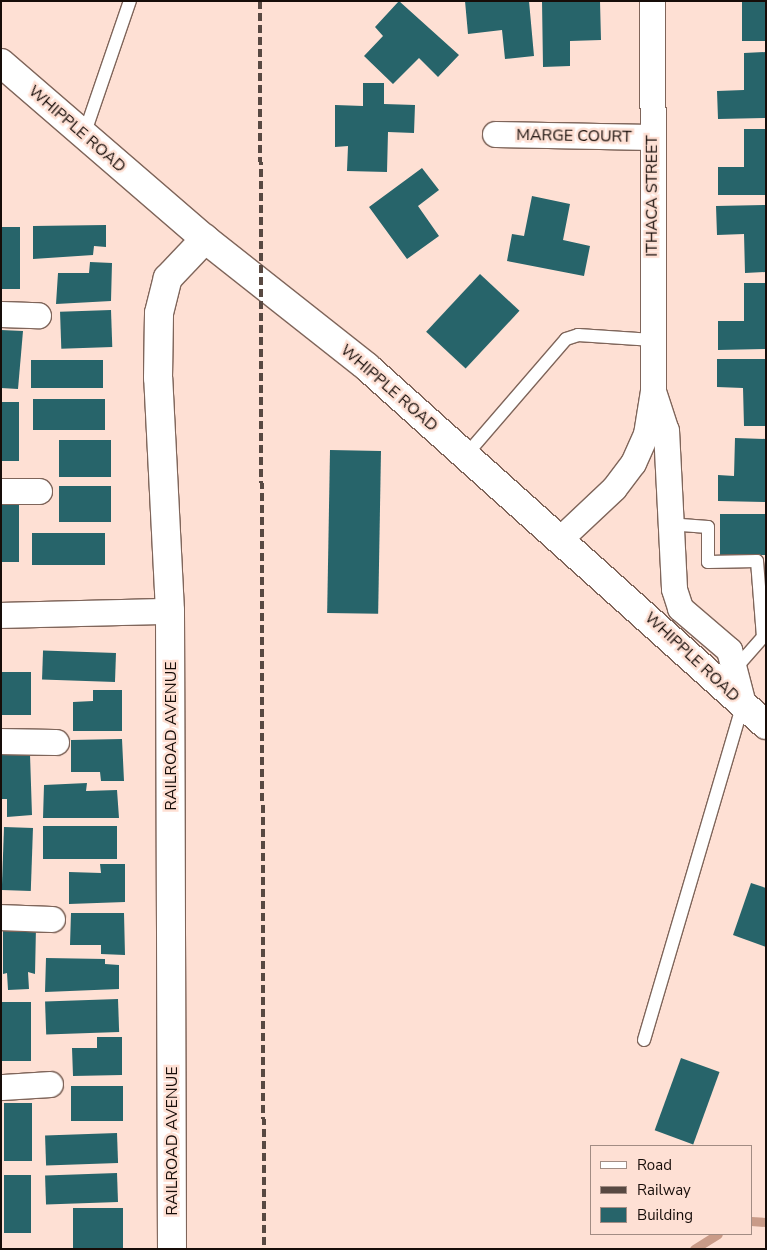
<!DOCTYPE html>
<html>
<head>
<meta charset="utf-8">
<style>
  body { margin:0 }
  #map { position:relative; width:767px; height:1250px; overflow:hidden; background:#fee0d4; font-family:"Nunito Sans",sans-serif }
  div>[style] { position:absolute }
  .stream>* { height:9px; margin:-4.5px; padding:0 4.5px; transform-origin:4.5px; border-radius:4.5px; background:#c99b88 }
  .building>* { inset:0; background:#27646a; transform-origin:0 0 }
  .roads { filter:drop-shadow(1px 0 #7f655a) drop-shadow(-1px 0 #7f655a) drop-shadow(0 1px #7f655a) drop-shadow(0 -1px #7f655a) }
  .lane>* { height:12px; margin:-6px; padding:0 6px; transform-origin:6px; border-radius:6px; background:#fff }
  .street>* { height:25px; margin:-12.5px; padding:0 12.5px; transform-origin:12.5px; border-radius:12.5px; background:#fff }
  .secondary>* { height:28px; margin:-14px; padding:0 14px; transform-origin:14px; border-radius:14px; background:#fff }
  .rail>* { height:4px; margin-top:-2px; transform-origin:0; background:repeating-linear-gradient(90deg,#584942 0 8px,transparent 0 12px) }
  span { translate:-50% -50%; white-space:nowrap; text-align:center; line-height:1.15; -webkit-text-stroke:5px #fee0d4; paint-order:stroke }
  .street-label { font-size:16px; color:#170d09 }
  .frame { position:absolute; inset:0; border:2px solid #170d09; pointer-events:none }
  .legend { position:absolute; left:590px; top:1145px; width:162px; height:90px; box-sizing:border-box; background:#fee0d4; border:1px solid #a28c83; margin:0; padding:6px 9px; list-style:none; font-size:15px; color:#170d09 }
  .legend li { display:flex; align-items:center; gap:10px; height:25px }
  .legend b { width:25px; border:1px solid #a28c83 }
</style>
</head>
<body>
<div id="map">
  <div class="stream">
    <div style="left:751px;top:1221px;width:15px;rotate:4deg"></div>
    <div style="left:694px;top:1249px;width:28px;rotate:-32deg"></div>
  </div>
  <div class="building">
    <div style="clip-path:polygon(399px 1px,459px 55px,438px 77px,419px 58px,393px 84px,364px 56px,383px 36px,375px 27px)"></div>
    <div style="clip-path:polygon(465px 1px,529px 1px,534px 56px,505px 59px,502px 30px,468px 34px)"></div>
    <div style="clip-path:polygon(542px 1px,600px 1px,601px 40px,570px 41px,570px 66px,543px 67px)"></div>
    <div style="left:742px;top:1px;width:24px;height:40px"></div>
    <div style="clip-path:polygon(766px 52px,766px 118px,718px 119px,717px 91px,744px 90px,744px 53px)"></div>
    <div style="clip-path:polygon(363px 83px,384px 83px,384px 104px,415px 105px,414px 133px,388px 132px,387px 172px,347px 171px,348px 146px,335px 147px,335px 105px,363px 106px)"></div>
    <div style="clip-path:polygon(744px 129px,766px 129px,766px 195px,718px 195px,718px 167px,744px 167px)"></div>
    <div style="clip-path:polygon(422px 168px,439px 190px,418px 206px,439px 236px,407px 259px,369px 207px)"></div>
    <div style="clip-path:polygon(532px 196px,570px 204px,563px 240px,590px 246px,584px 276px,507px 261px,512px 234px,524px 236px)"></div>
    <div style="clip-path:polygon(766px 205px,766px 272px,745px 273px,744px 234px,717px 235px,716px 206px)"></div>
    <div style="clip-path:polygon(106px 225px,106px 247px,94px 246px,93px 255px,33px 259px,33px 226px)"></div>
    <div style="left:1px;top:227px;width:19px;height:62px"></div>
    <div style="clip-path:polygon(90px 262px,112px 263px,111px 301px,56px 304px,58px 273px,89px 273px)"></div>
    <div style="left:480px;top:274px;width:54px;height:79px;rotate:43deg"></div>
    <div style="clip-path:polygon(744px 283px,766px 283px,766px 349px,718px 350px,718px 321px,744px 321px)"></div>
    <div style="left:111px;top:310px;width:37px;height:51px;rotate:88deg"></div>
    <div style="clip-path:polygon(1px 330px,23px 331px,18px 389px,1px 388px)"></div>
    <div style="clip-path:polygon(717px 359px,766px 359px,766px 426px,744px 426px,743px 388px,717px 387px)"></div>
    <div style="left:31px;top:360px;width:72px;height:28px"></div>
    <div style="left:33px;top:399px;width:72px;height:31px"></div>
    <div style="left:1px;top:402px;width:18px;height:59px"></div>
    <div style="clip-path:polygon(735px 438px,766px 439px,766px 502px,718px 501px,718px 475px,734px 476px)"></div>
    <div style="left:59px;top:440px;width:52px;height:37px"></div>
    <div style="left:330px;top:450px;width:51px;height:163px;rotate:1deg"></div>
    <div style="left:59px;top:486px;width:52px;height:36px"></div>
    <div style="left:1px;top:501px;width:18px;height:61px"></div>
    <div style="left:766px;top:514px;width:41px;height:46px;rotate:90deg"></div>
    <div style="left:32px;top:533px;width:73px;height:32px"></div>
    <div style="left:116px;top:653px;width:29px;height:73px;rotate:92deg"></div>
    <div style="left:2px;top:672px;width:29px;height:43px"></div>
    <div style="clip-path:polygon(93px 690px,122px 690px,122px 731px,73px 731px,73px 702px,93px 701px)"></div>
    <div style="clip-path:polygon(122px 739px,124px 781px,101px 781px,100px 772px,71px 772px,71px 740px)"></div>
    <div style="clip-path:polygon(2px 754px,30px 754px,32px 815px,7px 817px,7px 799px,1px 799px)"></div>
    <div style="clip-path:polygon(87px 783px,86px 791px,117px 790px,119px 818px,43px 818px,44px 785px)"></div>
    <div style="left:43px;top:826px;width:74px;height:33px"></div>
    <div style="left:4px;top:827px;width:29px;height:63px;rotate:2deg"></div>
    <div style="clip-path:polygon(100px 864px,125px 864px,125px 902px,69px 904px,69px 872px,101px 873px)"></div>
    <div style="clip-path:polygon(751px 883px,766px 888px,766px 947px,733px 935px)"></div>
    <div style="clip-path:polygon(71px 913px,124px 913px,125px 955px,101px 954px,101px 945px,70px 945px)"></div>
    <div style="clip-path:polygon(3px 927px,36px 927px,35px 974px,28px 972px,29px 989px,8px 990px,7px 973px,3px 974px)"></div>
    <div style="clip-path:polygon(46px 958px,105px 959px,105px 964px,119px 965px,119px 989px,45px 992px)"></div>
    <div style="left:118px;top:999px;width:33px;height:73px;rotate:88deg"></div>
    <div style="left:2px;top:1002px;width:29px;height:59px"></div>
    <div style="clip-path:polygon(97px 1037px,122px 1037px,122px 1075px,73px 1076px,72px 1048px,97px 1048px)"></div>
    <div style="left:681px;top:1058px;width:41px;height:77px;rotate:20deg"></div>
    <div style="left:71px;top:1086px;width:52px;height:35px"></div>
    <div style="left:4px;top:1103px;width:28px;height:58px"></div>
    <div style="left:117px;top:1133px;width:30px;height:72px;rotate:88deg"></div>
    <div style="left:117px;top:1173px;width:29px;height:72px;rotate:88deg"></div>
    <div style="left:4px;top:1175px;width:27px;height:58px"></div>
    <div style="left:73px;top:1208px;width:50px;height:41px"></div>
  </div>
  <div class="roads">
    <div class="lane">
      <div style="left:84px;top:135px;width:142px;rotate:-71.1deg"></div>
      <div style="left:466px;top:455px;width:153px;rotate:-49.2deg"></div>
      <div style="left:566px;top:339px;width:13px;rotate:-18deg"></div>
      <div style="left:578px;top:335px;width:75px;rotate:3.8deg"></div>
      <div style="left:668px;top:524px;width:40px;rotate:4.3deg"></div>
      <div style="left:708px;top:527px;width:35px;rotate:90deg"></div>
      <div style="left:708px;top:562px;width:49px;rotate:-1.2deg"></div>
      <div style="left:757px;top:561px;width:76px;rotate:85.5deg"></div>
      <div style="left:763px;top:637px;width:44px;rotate:131.3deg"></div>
      <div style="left:644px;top:1040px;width:350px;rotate:-73.6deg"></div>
    </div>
    <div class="street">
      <div style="left:495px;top:134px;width:157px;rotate:1.1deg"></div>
      <div style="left:1px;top:314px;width:37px;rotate:2deg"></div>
      <div style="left:654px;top:394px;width:38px;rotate:72deg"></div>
      <div style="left:666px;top:430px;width:159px;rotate:87.1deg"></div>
      <div style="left:674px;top:589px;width:20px;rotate:72deg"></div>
      <div style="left:680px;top:608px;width:65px;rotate:40.6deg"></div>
      <div style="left:729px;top:650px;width:56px;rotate:75.5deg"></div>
      <div style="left:1px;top:491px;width:38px"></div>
      <div style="left:562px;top:537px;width:71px;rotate:-43.3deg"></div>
      <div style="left:614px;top:488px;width:31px;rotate:-53deg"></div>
      <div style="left:633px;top:463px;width:32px;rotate:-66deg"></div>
      <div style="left:646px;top:434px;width:44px;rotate:-80.8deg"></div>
      <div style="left:653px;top:391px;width:390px;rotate:-90.1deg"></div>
      <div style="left:1px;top:615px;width:169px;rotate:-1.4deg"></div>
      <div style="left:1px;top:741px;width:55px;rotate:1deg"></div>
      <div style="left:1px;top:917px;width:51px;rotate:2.2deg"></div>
      <div style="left:1px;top:1087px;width:49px;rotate:-3.5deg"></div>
    </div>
    <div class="secondary">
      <div style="left:1px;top:63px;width:269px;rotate:40.8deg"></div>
      <div style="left:205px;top:239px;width:206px;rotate:38.3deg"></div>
      <div style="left:367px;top:367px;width:536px;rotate:41.9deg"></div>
      <div style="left:172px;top:1249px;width:638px;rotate:-90.18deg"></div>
      <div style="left:170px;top:611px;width:233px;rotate:-92.9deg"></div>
      <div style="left:158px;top:378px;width:65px;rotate:-89.1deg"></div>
      <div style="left:159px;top:313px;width:36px;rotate:-76deg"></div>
      <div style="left:168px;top:278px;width:54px;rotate:-46.5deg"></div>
    </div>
  </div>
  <div class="rail">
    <div style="left:260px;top:1px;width:1248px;rotate:89.82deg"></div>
  </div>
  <div class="street-label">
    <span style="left:77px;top:129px;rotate:41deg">WHIPPLE ROAD</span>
    <span style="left:574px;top:136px;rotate:1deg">MARGE COURT</span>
    <span style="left:652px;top:196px;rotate:-90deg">ITHACA STREET</span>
    <span style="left:389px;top:388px;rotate:41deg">WHIPPLE ROAD</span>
    <span style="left:692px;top:657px;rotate:43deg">WHIPPLE ROAD</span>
    <span style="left:171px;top:736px;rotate:-90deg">RAILROAD AVENUE</span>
    <span style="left:172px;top:1141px;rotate:-90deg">RAILROAD AVENUE</span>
  </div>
  <div class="frame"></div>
  <ul class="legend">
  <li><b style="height:6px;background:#fff"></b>Road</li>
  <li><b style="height:6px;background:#584942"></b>Railway</li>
  <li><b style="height:14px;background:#27646a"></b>Building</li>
  </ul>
</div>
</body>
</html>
